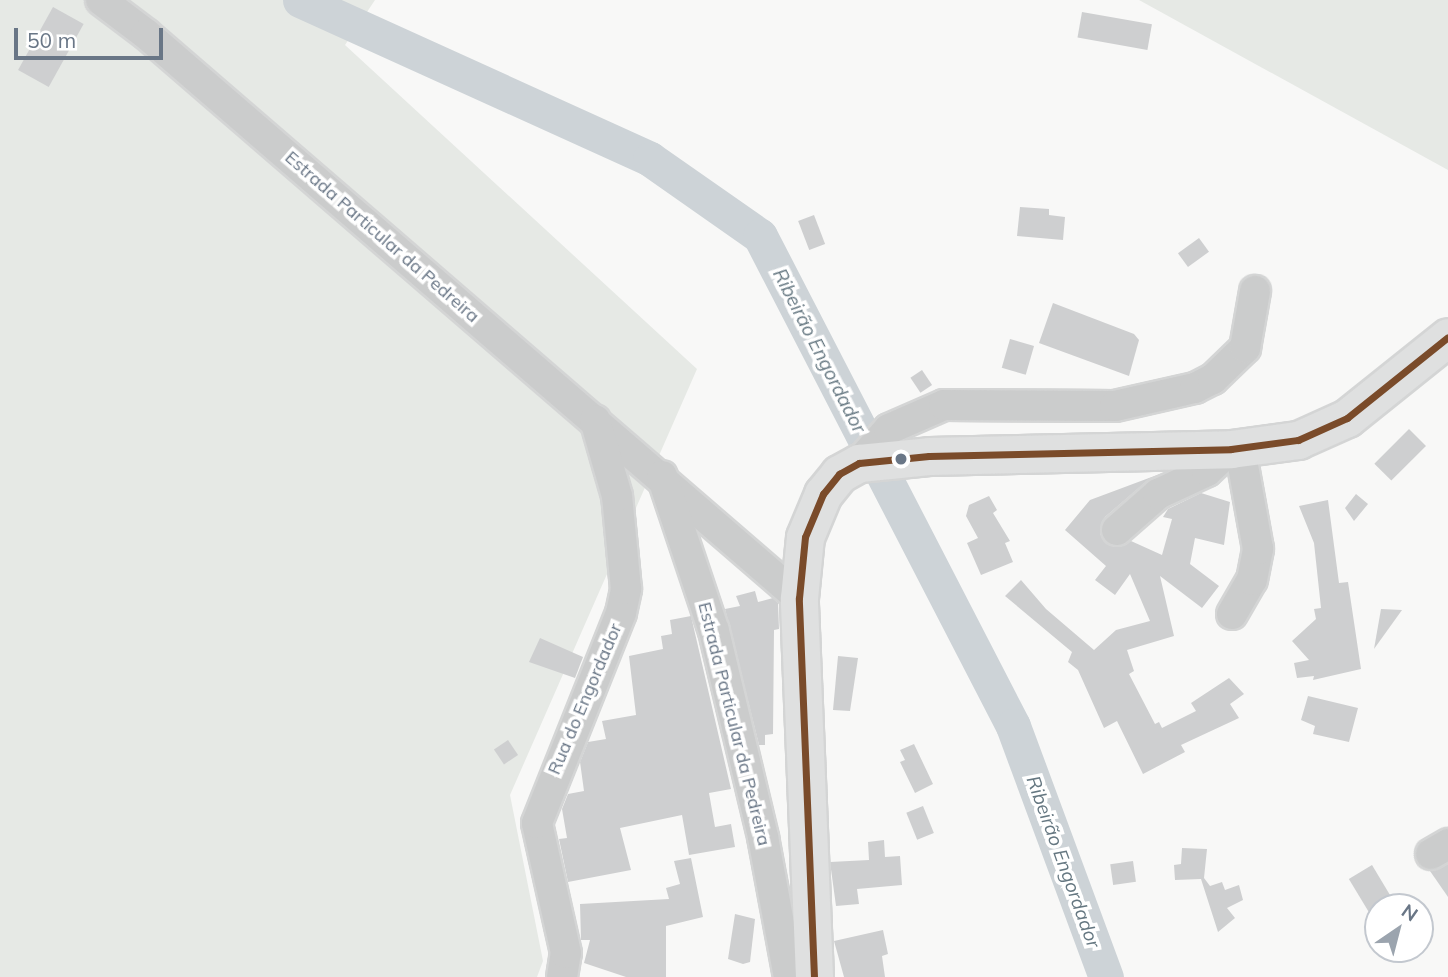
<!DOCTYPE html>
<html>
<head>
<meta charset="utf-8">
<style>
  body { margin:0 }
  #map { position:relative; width:1448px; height:977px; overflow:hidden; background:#f8f8f7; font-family:Mulish,sans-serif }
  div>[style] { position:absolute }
  .green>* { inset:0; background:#e6e9e5 }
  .river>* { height:35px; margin:-17.5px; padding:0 17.5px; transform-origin:17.5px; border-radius:17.5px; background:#cdd3d7 }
  .building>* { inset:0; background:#cecfd0; transform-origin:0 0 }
  .roads { filter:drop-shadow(2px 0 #d4d5d5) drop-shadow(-2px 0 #d4d5d5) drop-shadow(0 2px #d4d5d5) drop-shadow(0 -2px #d4d5d5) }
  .minor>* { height:30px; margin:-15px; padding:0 15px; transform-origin:15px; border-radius:15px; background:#cbcccc }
  .major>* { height:37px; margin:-18.5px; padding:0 18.5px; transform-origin:18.5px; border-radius:18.5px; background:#dfe0e0 }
  .bus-1>* { height:7px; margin:-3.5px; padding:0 3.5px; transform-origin:3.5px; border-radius:3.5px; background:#7a4b2a }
  .dots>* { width:19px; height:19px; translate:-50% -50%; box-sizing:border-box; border:4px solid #fff; border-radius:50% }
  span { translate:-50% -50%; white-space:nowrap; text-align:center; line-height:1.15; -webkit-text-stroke:7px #fff; paint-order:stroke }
  .street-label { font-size:18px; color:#697686 }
  .water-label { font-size:19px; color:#657781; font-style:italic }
  .north { position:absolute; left:1364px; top:893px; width:70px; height:70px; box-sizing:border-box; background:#fff; border:2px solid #c3c8cf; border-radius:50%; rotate:35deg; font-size:19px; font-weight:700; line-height:28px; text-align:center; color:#697686 }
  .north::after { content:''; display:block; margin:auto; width:24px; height:32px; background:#9ba4ae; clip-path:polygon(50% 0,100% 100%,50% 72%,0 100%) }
  .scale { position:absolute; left:14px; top:28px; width:149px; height:32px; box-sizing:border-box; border:4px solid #697686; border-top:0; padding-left:9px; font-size:21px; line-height:24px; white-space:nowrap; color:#697686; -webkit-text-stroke:5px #fff; paint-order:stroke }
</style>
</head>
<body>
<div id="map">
  <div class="green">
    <div style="clip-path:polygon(0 0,375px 0,345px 45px,697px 369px,510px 795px,543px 961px,537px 977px,0 977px)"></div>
    <div style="clip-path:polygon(1139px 0,1448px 0,1448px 170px)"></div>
  </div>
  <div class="river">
    <div style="left:300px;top:0;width:384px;rotate:24.4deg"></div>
    <div style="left:650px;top:159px;width:134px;rotate:35deg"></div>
    <div style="left:760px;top:236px;width:551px;rotate:62.69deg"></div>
    <div style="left:1013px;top:726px;width:268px;rotate:69.7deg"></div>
  </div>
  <div class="building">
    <div style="left:53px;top:7px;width:35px;height:72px;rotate:29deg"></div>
    <div style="left:1082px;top:12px;width:71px;height:26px;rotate:10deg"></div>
    <div style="clip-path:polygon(1020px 207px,1049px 209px,1049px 215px,1065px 217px,1063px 240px,1017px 236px)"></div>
    <div style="left:814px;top:215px;width:31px;height:17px;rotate:69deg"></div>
    <div style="left:1199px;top:238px;width:17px;height:26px;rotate:54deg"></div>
    <div style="clip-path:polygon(1053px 303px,1134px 334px,1139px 340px,1129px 376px,1039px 343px)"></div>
    <div style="left:1010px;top:339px;width:25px;height:30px;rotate:16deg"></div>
    <div style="left:922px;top:370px;width:18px;height:14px;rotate:56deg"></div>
    <div style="left:1409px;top:429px;width:24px;height:49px;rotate:45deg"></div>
    <div style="clip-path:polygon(1165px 472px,1147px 481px,1105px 517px,1100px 534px,1111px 546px,1131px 541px,1162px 555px,1172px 519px,1163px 517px,1168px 509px,1201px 493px,1230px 502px,1224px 545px,1195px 538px,1190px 564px,1219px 586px,1202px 608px,1160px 576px,1174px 636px,1127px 650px,1134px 671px,1129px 674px,1155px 724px,1159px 722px,1162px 728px,1196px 711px,1191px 703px,1229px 678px,1244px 694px,1230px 704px,1239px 718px,1181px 745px,1185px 752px,1143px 774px,1117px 721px,1104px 728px,1078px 670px,1068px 662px,1072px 652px,1005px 596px,1021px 580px,1046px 609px,1094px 650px,1116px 630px,1150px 621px,1130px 574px,1115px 595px,1095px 580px,1106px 566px,1065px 530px,1090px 500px)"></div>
    <div style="clip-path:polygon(1356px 494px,1368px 504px,1354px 521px,1345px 508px)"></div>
    <div style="clip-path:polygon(989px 496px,997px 510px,993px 513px,1010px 541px,1005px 543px,1013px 562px,981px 575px,967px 543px,978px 538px,966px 516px,969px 505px)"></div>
    <div style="clip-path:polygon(1328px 500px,1339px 583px,1348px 582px,1361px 669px,1313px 680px,1314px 676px,1297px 678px,1294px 663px,1309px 660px,1292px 641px,1316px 619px,1314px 609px,1321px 608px,1314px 543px,1299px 506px)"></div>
    <div style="clip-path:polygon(755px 591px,758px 602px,773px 598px,778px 603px,779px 629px,774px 630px,773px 734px,765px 735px,765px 745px,759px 745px,725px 609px,740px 606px,736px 596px)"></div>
    <div style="clip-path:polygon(1381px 609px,1402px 610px,1374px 649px)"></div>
    <div style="clip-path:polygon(691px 616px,731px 789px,709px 793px,715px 827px,731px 824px,735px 847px,689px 855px,682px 815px,620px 828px,631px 870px,568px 882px,559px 839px,567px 838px,562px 809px,568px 794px,584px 791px,580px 762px,588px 742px,606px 739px,602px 721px,636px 715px,629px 656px,663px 649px,661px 636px,672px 634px,670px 620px)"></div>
    <div style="clip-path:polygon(540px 638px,583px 657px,575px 678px,529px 662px)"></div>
    <div style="clip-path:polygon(838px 656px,858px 658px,850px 711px,833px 710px)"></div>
    <div style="clip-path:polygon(1308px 696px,1358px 708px,1349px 742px,1313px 734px,1315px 726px,1301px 720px)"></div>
    <div style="left:508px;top:740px;width:18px;height:17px;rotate:56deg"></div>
    <div style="clip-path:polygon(914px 744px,933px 784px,915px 793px,900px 762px,905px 760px,900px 750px)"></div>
    <div style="left:923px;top:806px;width:29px;height:18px;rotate:68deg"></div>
    <div style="clip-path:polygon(884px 840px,885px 857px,900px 856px,902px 885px,857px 889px,859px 904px,836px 906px,830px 862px,869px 860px,868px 842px)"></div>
    <div style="clip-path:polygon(1182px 848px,1207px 849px,1204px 878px,1210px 886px,1222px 882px,1225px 890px,1239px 885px,1243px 900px,1227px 908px,1235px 918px,1218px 932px,1201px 879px,1175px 880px,1174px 865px,1181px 864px)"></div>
    <div style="clip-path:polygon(691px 858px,703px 917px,666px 926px,666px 977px,626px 977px,584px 963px,590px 940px,581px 940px,580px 904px,669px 899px,666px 888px,680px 884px,674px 861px)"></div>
    <div style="left:1133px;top:861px;width:21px;height:23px;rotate:82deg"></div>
    <div style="clip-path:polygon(1448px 864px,1448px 897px,1430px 871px)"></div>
    <div style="left:1372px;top:865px;width:39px;height:27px;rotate:59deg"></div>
    <div style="clip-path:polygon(735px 914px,755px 919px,750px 962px,743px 964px,728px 959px)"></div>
    <div style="clip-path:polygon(883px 930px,888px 954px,882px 956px,885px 977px,844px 977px,834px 941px)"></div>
  </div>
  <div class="roads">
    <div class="minor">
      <div style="left:101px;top:0;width:56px;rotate:37.1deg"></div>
      <div style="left:146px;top:34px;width:863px;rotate:40.82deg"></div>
      <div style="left:859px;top:463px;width:45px;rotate:-48.6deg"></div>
      <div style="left:889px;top:429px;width:60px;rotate:-23.6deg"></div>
      <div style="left:944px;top:405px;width:171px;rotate:0.3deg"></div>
      <div style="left:1115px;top:406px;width:82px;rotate:-12.7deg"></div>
      <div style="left:1195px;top:388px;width:20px;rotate:-27deg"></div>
      <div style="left:1213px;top:379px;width:45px;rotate:-44.1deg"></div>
      <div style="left:1245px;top:348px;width:58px;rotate:-80deg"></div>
      <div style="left:662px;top:476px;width:163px;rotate:71.5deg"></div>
      <div style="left:714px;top:631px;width:212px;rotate:76.6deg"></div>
      <div style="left:763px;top:837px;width:142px;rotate:79.5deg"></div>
      <div style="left:1117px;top:530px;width:55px;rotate:-41.3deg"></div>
      <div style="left:1158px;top:494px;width:54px;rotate:-25.1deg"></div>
      <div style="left:1207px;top:471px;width:33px;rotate:-43deg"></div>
      <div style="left:1232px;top:614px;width:39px;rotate:-60deg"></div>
      <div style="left:1252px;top:580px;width:32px;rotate:-79deg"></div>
      <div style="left:1258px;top:549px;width:102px;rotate:-100.2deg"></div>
      <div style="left:1431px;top:854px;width:20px;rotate:-30deg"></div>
      <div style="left:562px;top:977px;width:24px;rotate:-81deg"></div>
      <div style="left:566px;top:953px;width:133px;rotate:-102.6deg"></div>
      <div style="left:537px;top:823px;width:226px;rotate:-68.2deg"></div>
      <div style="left:621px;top:613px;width:25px;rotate:-78deg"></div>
      <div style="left:626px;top:589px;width:93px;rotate:-95.5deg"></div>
      <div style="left:617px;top:496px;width:79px;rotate:-106.1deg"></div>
    </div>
    <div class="major">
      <div style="left:814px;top:977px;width:379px;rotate:-92.3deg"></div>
      <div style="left:799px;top:598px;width:61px;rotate:-84.4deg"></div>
      <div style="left:805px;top:537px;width:47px;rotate:-67.3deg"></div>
      <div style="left:823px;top:494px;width:26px;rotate:-51deg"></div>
      <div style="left:839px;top:474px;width:23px;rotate:-29deg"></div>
      <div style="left:859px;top:463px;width:70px;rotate:-5.7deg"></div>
      <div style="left:929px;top:456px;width:302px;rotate:-1.3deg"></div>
      <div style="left:1231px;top:449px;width:68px;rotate:-7.7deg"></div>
      <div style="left:1298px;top:440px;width:54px;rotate:-24.2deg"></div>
      <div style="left:1347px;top:418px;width:129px;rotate:-38.7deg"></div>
    </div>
  </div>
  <div class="bus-1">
    <div style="left:814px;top:977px;width:379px;rotate:-92.3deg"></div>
    <div style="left:799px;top:598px;width:61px;rotate:-84.4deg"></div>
    <div style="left:805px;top:537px;width:47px;rotate:-67.3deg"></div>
    <div style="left:823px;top:494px;width:26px;rotate:-51deg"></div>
    <div style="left:839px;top:474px;width:23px;rotate:-29deg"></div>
    <div style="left:859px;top:463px;width:70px;rotate:-5.7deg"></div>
    <div style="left:929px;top:456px;width:302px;rotate:-1.3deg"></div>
    <div style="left:1231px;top:449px;width:68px;rotate:-7.7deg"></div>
    <div style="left:1298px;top:440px;width:54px;rotate:-24.2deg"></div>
    <div style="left:1347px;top:418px;width:129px;rotate:-38.7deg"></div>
  </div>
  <div class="dots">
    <div style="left:901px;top:459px;background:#697686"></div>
  </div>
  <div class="street-label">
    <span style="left:382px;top:237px;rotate:41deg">Estrada Particular da Pedreira</span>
    <span style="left:585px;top:699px;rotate:-67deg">Rua do Engordador</span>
    <span style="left:734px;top:724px;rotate:76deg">Estrada Particular da Pedreira</span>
  </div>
  <div class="water-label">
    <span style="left:819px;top:351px;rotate:63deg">Ribeirão Engordador</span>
    <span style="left:1063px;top:862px;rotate:70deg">Ribeirão Engordador</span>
  </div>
  <div class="north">N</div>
  <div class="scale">50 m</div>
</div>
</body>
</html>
